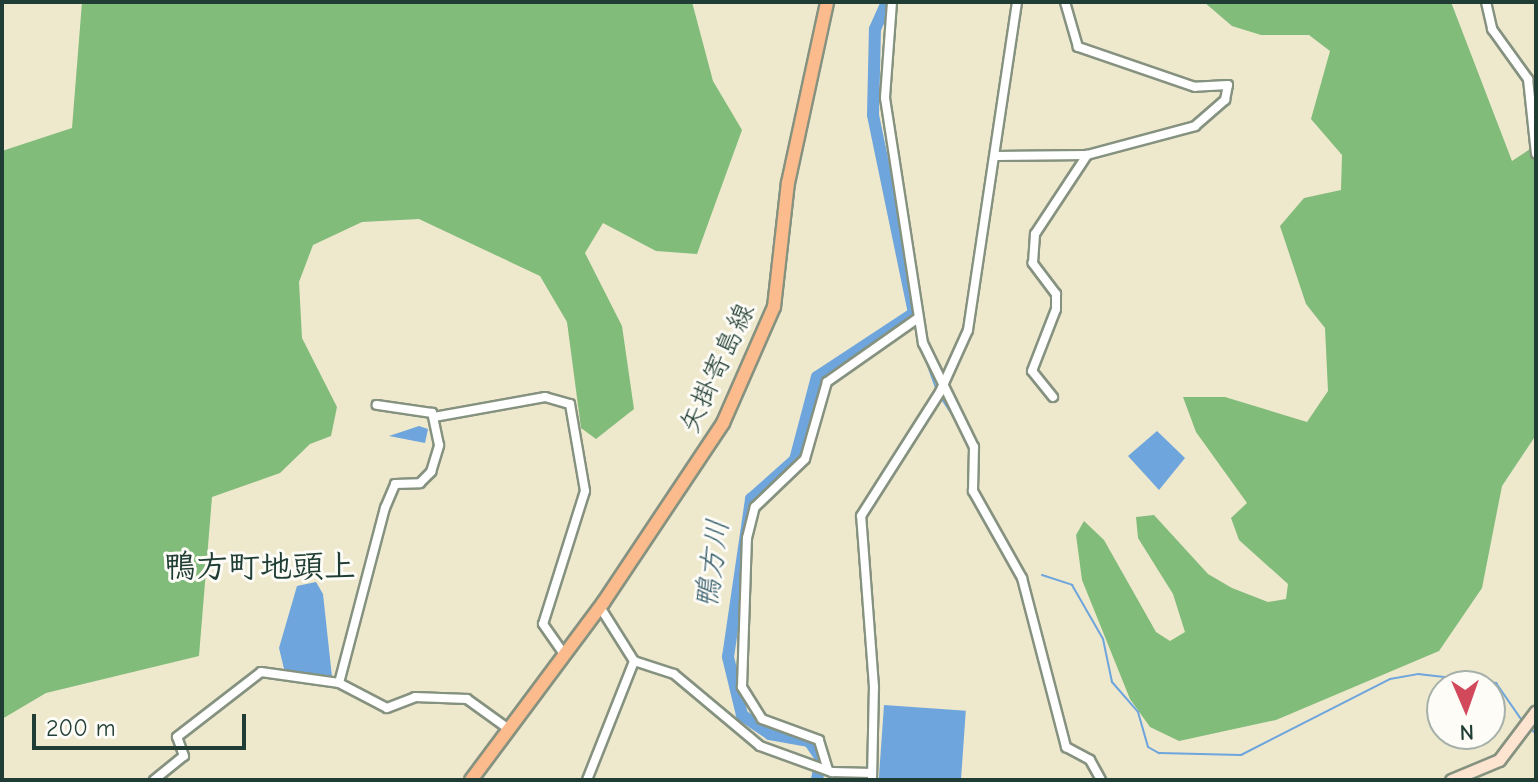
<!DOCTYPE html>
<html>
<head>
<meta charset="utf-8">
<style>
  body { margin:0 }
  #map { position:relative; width:1538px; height:782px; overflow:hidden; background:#eee8cd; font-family:"Comic Neue","Klee One",sans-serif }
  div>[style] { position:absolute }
  .forest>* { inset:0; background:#81bc7a }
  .water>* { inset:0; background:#6da5dc; transform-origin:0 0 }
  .stream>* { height:2px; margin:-1px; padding:0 1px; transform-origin:1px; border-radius:1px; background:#6da5dc }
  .river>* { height:12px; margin:-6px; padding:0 6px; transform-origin:6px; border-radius:6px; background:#6da5dc }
  .roads { filter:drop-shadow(2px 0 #869280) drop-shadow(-2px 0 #869280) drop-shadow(0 2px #869280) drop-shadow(0 -2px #869280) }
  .minor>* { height:8px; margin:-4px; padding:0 4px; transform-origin:4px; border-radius:4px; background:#fff }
  .secondary>* { height:11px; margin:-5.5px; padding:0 5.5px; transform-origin:5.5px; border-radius:5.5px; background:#fde4d1 }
  .primary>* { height:12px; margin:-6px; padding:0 6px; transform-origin:6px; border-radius:6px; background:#fbbb8c }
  span { translate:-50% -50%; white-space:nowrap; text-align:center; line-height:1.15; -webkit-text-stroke:6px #fdfcf7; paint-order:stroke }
  .street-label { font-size:28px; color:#1f3d34 }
  .water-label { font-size:30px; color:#3a616f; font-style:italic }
  .quarter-label { font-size:32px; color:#1f3d34; font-weight:700 }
  .frame { position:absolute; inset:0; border:4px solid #1f3d34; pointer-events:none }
  .north { position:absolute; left:1426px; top:670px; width:80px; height:80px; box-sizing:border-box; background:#fdfcf7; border:2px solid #a4b0a9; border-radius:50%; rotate:178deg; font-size:22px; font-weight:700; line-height:32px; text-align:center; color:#1f3d34 }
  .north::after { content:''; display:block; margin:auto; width:28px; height:36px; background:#d1495b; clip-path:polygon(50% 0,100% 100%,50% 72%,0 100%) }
  .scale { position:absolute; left:32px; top:714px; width:214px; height:36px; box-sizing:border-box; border:4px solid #1f3d34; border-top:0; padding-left:10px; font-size:24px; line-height:28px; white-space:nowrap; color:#1f3d34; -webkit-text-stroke:6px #fdfcf7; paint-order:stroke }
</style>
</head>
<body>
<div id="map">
  <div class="forest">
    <div style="clip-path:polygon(82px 2px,692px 2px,713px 81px,742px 130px,697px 254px,656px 251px,603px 223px,585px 253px,622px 326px,634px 409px,596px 439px,581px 428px,567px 322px,540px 276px,419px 219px,362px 222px,313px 245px,299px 282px,302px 338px,337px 407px,331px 436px,310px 444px,280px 473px,212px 497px,199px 656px,46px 693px,2px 719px,2px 151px,72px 128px)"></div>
    <div style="clip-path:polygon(1204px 2px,1451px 2px,1512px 161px,1536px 145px,1536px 435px,1502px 486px,1482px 588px,1439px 651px,1276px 720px,1179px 741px,1150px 727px,1130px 699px,1082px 580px,1076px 535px,1084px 521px,1104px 540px,1156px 632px,1170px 641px,1185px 632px,1173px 594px,1138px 538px,1136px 517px,1154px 515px,1208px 574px,1232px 588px,1268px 602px,1286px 599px,1288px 584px,1239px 540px,1231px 518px,1247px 503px,1196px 432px,1183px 397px,1225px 397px,1307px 422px,1328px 391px,1325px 328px,1306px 304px,1280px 226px,1304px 198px,1341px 190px,1342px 155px,1311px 119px,1330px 51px,1309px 35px,1261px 35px,1232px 26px)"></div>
  </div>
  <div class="water">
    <div style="clip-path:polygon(419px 426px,428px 429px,425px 443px,389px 436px)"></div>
    <div style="clip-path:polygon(1157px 431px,1185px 458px,1159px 490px,1128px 456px)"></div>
    <div style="clip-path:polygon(316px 582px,323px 594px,332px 677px,285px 673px,279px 648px,297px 586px)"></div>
    <div style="left:884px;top:705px;width:82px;height:75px;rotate:4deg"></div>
  </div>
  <div class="stream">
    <div style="left:924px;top:355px;width:37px;rotate:70deg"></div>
    <div style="left:940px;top:396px;width:37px;rotate:57deg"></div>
    <div style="left:969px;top:474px;width:17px;rotate:87deg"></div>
    <div style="left:1042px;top:575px;width:32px;rotate:18deg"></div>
    <div style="left:1072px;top:585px;width:62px;rotate:60.1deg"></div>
    <div style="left:1103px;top:639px;width:44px;rotate:78.2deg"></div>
    <div style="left:1112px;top:682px;width:40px;rotate:49deg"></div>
    <div style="left:1138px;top:712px;width:36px;rotate:74deg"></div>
    <div style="left:1148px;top:747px;width:13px;rotate:29deg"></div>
    <div style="left:1159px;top:753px;width:82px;rotate:1.4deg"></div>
    <div style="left:1241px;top:755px;width:167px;rotate:-27deg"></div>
    <div style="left:1390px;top:679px;width:28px;rotate:-10deg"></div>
    <div style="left:1418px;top:674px;width:79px;rotate:6.6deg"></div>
    <div style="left:1496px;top:683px;width:47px;rotate:55.3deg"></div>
    <div style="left:1528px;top:726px;width:11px;rotate:45deg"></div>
  </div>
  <div class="river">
    <div style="left:817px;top:780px;width:22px;rotate:-80deg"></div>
    <div style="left:821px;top:758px;width:21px;rotate:-125deg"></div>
    <div style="left:809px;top:741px;width:40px;rotate:-170deg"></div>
    <div style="left:770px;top:734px;width:34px;rotate:-146deg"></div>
    <div style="left:742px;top:715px;width:60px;rotate:-103.6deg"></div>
    <div style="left:728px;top:657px;width:160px;rotate:-81.7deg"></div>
    <div style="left:751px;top:499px;width:59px;rotate:-41.6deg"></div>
    <div style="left:795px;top:460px;width:86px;rotate:-75.2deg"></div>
    <div style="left:817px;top:377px;width:116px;rotate:-33.4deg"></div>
    <div style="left:914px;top:313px;width:202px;rotate:-101.7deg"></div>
    <div style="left:873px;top:115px;width:86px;rotate:-88.7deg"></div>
    <div style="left:875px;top:29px;width:30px;rotate:-66deg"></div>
  </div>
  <div class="roads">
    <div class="minor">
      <div style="left:892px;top:2px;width:96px;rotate:94.2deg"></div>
      <div style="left:885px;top:98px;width:248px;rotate:81.2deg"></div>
      <div style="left:923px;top:343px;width:116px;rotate:63.9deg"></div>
      <div style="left:974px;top:447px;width:44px;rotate:91.3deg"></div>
      <div style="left:973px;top:491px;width:100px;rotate:60.6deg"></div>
      <div style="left:1022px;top:578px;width:175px;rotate:75.4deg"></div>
      <div style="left:1066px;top:747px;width:27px;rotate:28deg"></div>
      <div style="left:1090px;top:760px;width:23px;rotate:61deg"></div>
      <div style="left:1486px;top:2px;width:28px;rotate:77deg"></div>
      <div style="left:1492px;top:29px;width:62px;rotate:54.2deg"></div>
      <div style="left:1528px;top:79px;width:75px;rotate:83.9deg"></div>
      <div style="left:995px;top:156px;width:92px;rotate:-0.6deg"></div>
      <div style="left:1087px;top:155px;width:112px;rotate:-15deg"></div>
      <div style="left:1195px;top:126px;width:40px;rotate:-41deg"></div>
      <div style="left:1225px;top:100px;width:15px;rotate:-79deg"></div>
      <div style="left:1228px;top:85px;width:33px;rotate:177deg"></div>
      <div style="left:1195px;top:87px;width:124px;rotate:-161.1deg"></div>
      <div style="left:1078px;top:47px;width:47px;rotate:-106.1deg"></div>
      <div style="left:1053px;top:397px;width:33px;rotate:-129deg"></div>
      <div style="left:1032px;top:371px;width:66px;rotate:-68.8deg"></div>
      <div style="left:1056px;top:309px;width:15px;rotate:-90deg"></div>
      <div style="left:1056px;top:294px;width:39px;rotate:-127deg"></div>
      <div style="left:1033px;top:263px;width:29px;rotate:-86deg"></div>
      <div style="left:1035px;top:234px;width:95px;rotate:-56.6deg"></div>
      <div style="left:434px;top:417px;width:113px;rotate:-10.2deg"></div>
      <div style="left:545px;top:397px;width:26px;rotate:16deg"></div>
      <div style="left:570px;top:404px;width:88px;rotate:80.2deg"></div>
      <div style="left:585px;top:491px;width:139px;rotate:107.5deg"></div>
      <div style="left:543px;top:624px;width:38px;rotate:55deg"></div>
      <div style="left:600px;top:607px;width:64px;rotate:57.8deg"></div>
      <div style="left:634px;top:661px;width:42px;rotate:18deg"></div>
      <div style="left:674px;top:674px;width:112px;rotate:39.9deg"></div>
      <div style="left:760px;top:746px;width:77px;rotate:19.9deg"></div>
      <div style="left:832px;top:772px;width:40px;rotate:1.4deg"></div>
      <div style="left:339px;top:683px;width:181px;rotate:-75.3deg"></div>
      <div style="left:385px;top:508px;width:26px;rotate:-67deg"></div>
      <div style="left:395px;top:484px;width:25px;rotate:-2deg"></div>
      <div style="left:420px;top:483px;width:16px;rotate:-45deg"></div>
      <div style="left:431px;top:472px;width:28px;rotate:-73deg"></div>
      <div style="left:439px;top:445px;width:33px;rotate:-102deg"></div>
      <div style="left:432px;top:413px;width:56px;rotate:-171.7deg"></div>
      <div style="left:828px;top:770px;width:31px;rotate:-107deg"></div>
      <div style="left:819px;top:740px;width:61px;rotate:-159.8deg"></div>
      <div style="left:762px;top:719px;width:38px;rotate:-122deg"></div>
      <div style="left:742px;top:687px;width:149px;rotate:-88.1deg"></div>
      <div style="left:747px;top:538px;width:32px;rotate:-76deg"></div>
      <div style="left:755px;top:507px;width:69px;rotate:-43.8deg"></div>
      <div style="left:805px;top:459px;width:80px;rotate:-74.1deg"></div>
      <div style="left:827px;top:382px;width:111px;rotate:-35.1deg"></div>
      <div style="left:154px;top:780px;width:38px;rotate:-39deg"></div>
      <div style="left:184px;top:756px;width:20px;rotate:-110deg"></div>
      <div style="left:177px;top:737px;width:106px;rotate:-37.7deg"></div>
      <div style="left:261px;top:672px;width:79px;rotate:8deg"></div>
      <div style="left:339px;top:683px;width:54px;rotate:27.5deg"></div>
      <div style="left:387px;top:708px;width:30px;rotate:-21deg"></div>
      <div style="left:415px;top:697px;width:52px;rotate:2.2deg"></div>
      <div style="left:467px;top:699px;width:53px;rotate:35.8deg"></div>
      <div style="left:587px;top:780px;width:128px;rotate:-68.4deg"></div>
      <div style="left:872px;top:780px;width:93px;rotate:-88.8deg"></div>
      <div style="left:874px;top:687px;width:171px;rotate:-94.3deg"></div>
      <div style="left:861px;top:516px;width:147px;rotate:-57.5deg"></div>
      <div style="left:940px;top:392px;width:68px;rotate:-65.7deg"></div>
      <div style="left:968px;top:330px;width:332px;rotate:-81.5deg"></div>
    </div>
    <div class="secondary">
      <div style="left:1451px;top:780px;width:52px;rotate:-22.6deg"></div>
      <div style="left:1499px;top:760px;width:61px;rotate:-52.9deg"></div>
    </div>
    <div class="primary">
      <div style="left:471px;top:780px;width:221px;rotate:-53.3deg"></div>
      <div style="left:603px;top:603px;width:216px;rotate:-56.3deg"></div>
      <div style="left:723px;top:423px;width:127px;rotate:-66.3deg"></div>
      <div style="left:774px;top:307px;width:125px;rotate:-83.6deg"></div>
      <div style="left:788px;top:183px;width:185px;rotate:-77.8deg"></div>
    </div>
  </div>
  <div class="street-label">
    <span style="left:717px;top:368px;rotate:-65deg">矢掛寄島線</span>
  </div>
  <div class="water-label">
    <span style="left:713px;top:564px;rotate:-82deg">鴨方川</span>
  </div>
  <div class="quarter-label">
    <span style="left:260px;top:567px">鴨方町地頭上</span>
  </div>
  <div class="frame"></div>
  <div class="north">N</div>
  <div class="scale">200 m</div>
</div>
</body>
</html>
